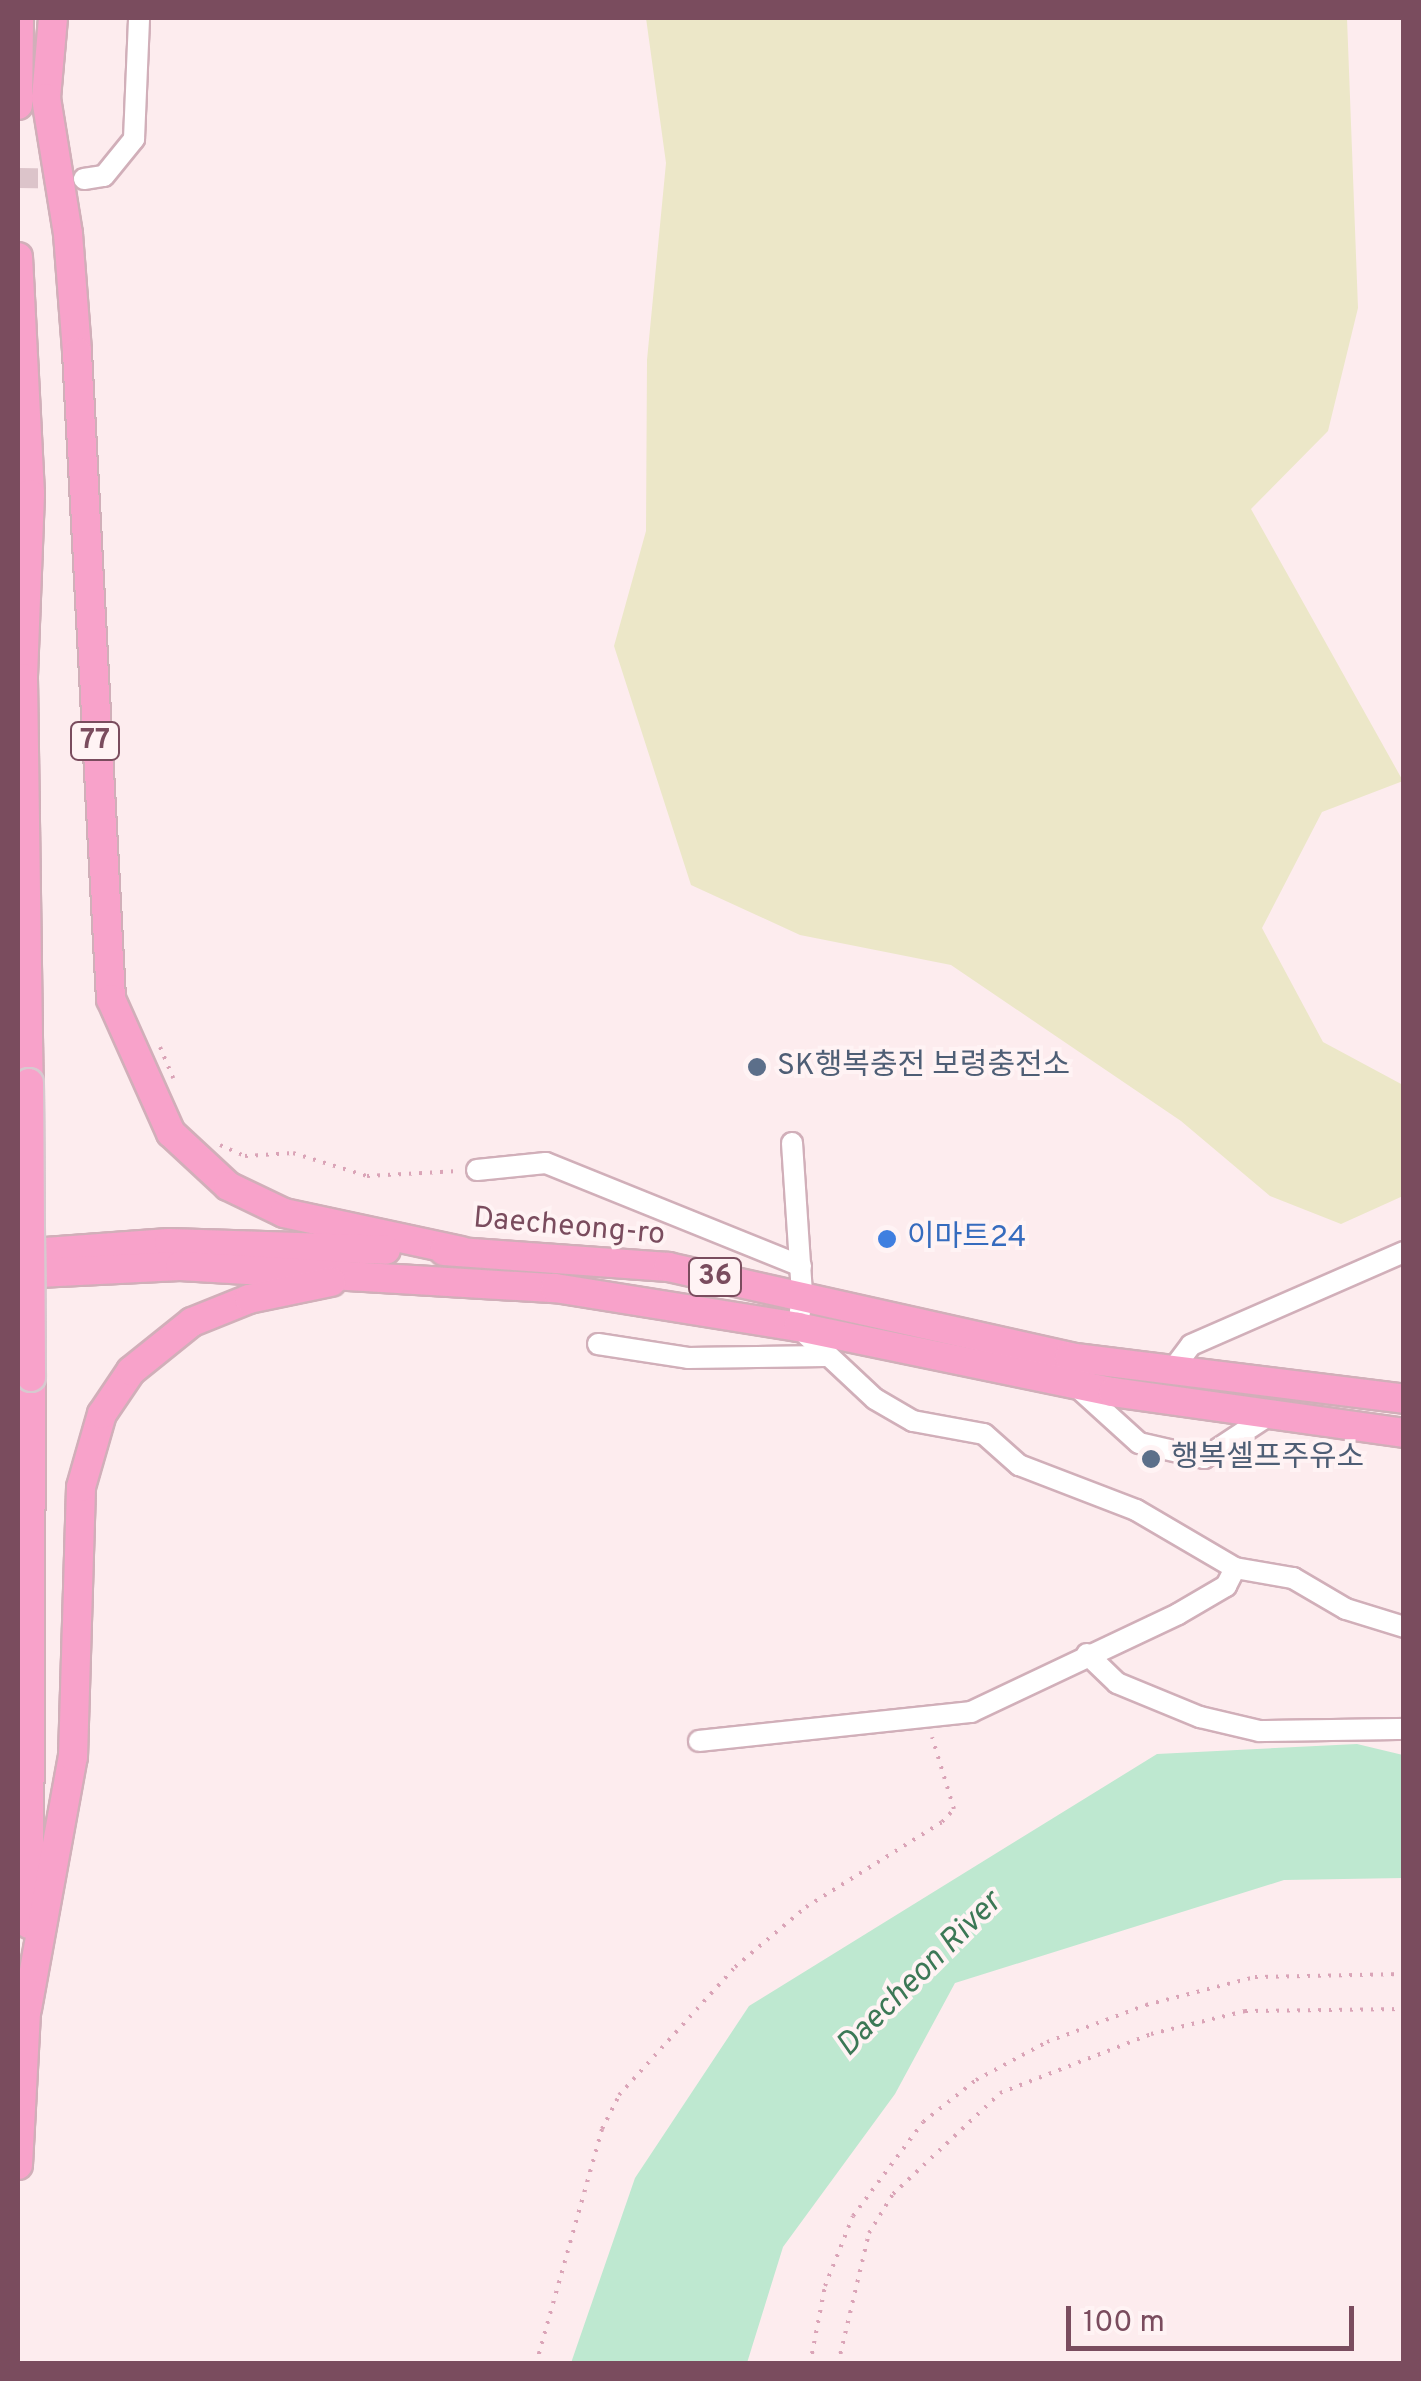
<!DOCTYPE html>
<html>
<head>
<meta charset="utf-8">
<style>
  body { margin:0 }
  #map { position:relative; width:1421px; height:2381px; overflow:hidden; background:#fdecee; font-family:Overpass,"Noto Sans KR",sans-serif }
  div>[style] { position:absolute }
  .green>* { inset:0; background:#ece7c8 }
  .water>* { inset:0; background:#bee8d0 }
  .minor-tunnel>* { height:20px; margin-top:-10px; transform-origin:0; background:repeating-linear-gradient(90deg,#dcc4ca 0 20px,transparent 0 30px) }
  .path>* { height:4px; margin-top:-2px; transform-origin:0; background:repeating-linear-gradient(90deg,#daa4b7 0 2.5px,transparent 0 10.5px) }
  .roads { filter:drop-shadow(2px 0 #d1afb9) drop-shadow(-2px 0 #d1afb9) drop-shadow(0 2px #d1afb9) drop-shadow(0 -2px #d1afb9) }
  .minor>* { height:20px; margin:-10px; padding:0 10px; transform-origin:10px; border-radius:10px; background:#fff }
  .highway>* { height:28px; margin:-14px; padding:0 14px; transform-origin:14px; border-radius:14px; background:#f8a2ca }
  .bridges { filter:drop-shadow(2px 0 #d7c9cf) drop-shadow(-2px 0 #d7c9cf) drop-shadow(0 2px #d7c9cf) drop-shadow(0 -2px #d7c9cf) }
  .highway-bridge>* { height:28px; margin:-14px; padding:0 14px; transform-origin:14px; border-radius:14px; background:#f8a2ca }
  .dots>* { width:28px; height:28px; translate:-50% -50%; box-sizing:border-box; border:5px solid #fff3f4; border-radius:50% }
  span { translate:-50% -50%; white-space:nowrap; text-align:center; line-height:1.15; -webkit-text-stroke:8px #fff3f4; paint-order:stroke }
  .shield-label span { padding:2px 8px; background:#fff3f4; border:2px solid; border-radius:8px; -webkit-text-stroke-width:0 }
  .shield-label { font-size:28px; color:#7a4c5e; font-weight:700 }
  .service-label { font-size:30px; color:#4e5e75 }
  .left { translate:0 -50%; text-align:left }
  .street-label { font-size:30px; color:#7a4c5e }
  .shop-label { font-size:30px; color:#366cbe }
  .water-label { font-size:32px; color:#3c7856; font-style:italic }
  .frame { position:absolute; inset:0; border:20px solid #7a4c5e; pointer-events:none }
  .scale { position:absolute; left:1066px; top:2306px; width:288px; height:45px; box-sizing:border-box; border:5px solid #7a4c5e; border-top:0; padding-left:12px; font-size:30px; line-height:35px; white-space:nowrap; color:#7a4c5e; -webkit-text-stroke:8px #fff3f4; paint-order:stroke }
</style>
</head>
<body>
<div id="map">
  <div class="green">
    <div style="clip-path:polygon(646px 18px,1347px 18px,1358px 308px,1328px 431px,1251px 509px,1403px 781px,1322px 812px,1262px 928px,1323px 1042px,1403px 1085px,1403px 1196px,1341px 1224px,1270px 1196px,1181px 1121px,951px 965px,800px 935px,691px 885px,614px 646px,646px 531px,647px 360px,666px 163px)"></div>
  </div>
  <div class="water">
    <div style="clip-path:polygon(1357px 1744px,1403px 1755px,1403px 1878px,1284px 1880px,955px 1983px,895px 2094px,783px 2247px,747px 2363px,571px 2363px,635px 2178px,749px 2006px,1157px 1754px)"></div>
  </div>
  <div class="minor-tunnel">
    <div style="left:18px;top:178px;width:66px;rotate:0.9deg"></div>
  </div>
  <div class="path">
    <div style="left:160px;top:1047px;width:34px;rotate:67deg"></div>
    <div style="left:220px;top:1145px;width:27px;rotate:24deg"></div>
    <div style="left:245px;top:1156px;width:48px;rotate:-3.6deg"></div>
    <div style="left:293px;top:1153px;width:77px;rotate:17.3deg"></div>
    <div style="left:367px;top:1176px;width:92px;rotate:-3.1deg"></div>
    <div style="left:536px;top:2364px;width:244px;rotate:-74.3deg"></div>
    <div style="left:602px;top:2129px;width:38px;rotate:-63deg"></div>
    <div style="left:619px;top:2095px;width:173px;rotate:-47.8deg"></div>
    <div style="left:735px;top:1967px;width:93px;rotate:-40.2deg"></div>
    <div style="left:806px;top:1907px;width:160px;rotate:-32deg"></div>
    <div style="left:942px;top:1822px;width:18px;rotate:-47deg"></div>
    <div style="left:954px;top:1809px;width:75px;rotate:-107deg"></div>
    <div style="left:810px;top:2364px;width:79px;rotate:-79.1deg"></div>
    <div style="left:825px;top:2286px;width:75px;rotate:-68.2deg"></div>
    <div style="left:853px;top:2216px;width:117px;rotate:-53.3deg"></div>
    <div style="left:923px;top:2122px;width:68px;rotate:-38.4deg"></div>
    <div style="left:976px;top:2080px;width:81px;rotate:-28.2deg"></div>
    <div style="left:1047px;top:2042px;width:106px;rotate:-20.5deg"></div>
    <div style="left:1146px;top:2005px;width:113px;rotate:-14.4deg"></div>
    <div style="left:1255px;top:1977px;width:149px;rotate:-1.2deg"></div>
    <div style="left:838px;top:2364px;width:135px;rotate:-76.7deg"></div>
    <div style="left:869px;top:2233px;width:46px;rotate:-58.4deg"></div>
    <div style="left:893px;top:2194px;width:147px;rotate:-43.3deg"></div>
    <div style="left:1000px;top:2093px;width:162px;rotate:-21.3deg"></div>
    <div style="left:1151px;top:2034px;width:97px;rotate:-13.7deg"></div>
    <div style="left:1245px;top:2011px;width:159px;rotate:-0.7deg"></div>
  </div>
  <div class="roads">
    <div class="minor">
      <div style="left:84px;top:179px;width:20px;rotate:-9deg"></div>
      <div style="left:104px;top:176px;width:48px;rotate:-51deg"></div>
      <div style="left:134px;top:139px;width:121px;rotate:-87.6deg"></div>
      <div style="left:792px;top:1143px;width:152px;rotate:86.2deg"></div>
      <div style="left:802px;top:1295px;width:32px;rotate:97deg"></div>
      <div style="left:798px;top:1327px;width:105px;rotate:43.1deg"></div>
      <div style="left:875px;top:1399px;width:44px;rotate:30.1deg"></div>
      <div style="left:913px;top:1421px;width:72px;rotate:10.4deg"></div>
      <div style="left:984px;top:1434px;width:47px;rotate:41.5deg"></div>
      <div style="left:1019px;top:1465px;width:125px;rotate:21deg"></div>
      <div style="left:1136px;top:1510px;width:115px;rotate:30.4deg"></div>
      <div style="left:1235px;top:1568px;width:59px;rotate:9.8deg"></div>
      <div style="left:1293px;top:1578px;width:61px;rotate:30.3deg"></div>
      <div style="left:1346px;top:1609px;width:61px;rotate:17.2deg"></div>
      <div style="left:477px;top:1170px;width:69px;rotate:-5.8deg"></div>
      <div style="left:546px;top:1163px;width:275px;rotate:22deg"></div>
      <div style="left:598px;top:1344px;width:91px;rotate:8.8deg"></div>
      <div style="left:688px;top:1358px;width:138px;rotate:-0.8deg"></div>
      <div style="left:1173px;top:1369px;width:30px;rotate:-53deg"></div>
      <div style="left:1191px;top:1345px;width:232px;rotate:-23.6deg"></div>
      <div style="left:1075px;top:1385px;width:86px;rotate:42.2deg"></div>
      <div style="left:1139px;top:1443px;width:67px;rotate:13deg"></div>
      <div style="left:1204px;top:1458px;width:77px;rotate:-33.3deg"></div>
      <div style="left:1087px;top:1654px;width:42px;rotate:44deg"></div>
      <div style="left:1117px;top:1683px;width:90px;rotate:22.3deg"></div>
      <div style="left:1200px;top:1717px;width:61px;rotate:13.3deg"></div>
      <div style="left:1259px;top:1731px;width:145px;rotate:-0.8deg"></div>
      <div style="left:699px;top:1741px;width:274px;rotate:-6.1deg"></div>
      <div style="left:971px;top:1712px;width:229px;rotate:-25.3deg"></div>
      <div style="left:1178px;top:1614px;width:56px;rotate:-30.3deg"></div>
      <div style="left:1226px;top:1586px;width:20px;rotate:-63deg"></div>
    </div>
    <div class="highway">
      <div style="left:53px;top:18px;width:80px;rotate:95deg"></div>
      <div style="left:46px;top:98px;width:138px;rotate:80.8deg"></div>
      <div style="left:68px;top:234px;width:118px;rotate:85.6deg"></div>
      <div style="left:77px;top:352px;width:648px;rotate:86.99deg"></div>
      <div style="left:111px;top:999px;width:147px;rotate:65.9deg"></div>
      <div style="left:171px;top:1133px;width:78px;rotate:42.9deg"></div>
      <div style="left:228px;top:1186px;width:62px;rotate:25.7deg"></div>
      <div style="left:284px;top:1213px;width:181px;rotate:12.1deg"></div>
      <div style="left:18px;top:105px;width:87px;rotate:-89.3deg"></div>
      <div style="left:18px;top:257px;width:237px;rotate:87.1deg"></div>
      <div style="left:30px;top:494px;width:184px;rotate:92.2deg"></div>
      <div style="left:23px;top:678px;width:405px;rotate:89.2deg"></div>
      <div style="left:444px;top:1251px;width:225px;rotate:4.1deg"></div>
      <div style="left:668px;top:1267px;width:411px;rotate:12.6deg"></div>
      <div style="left:1069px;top:1357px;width:338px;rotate:7.1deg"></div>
      <div style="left:18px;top:1254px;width:151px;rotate:-4.2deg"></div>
      <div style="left:169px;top:1243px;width:217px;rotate:1.8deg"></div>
      <div style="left:18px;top:1274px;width:162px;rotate:-2.8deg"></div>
      <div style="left:180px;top:1266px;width:376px;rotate:3.4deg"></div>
      <div style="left:555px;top:1288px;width:246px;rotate:9.1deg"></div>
      <div style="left:798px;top:1327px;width:322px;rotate:11.7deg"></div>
      <div style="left:1113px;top:1392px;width:294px;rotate:8deg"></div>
      <div style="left:29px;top:1924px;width:547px;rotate:-89.79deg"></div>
      <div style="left:27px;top:2009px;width:256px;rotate:-79.7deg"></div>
      <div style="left:73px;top:1757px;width:270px;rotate:-88.3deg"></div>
      <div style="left:81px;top:1487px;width:76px;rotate:-74deg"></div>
      <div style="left:102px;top:1414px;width:52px;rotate:-56deg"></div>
      <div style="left:131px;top:1371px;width:78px;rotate:-38.8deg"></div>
      <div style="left:192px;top:1322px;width:61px;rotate:-22deg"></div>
      <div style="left:249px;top:1299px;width:84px;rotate:-11.7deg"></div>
      <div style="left:18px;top:2165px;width:173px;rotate:-87deg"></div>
    </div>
  </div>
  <div class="bridges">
    <div class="highway-bridge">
      <div style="left:29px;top:1083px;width:294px;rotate:89.6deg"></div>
    </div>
  </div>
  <div class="dots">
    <div style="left:757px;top:1067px;background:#5c6f8a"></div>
    <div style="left:887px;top:1239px;background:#3f7fe0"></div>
    <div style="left:1151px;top:1459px;background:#5c6f8a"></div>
  </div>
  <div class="shield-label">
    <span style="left:95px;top:741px">77</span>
    <span style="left:715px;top:1277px">36</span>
  </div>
  <div class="service-label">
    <span class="left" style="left:777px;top:1067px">SK행복충전 보령충전소</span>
    <span class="left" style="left:1171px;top:1459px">행복셀프주유소</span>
  </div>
  <div class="street-label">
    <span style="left:569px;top:1228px;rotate:5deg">Daecheong-ro</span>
  </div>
  <div class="shop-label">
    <span class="left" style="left:907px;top:1239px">이마트24</span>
  </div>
  <div class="water-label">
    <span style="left:920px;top:1975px;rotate:-45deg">Daecheon River</span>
  </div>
  <div class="frame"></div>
  <div class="scale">100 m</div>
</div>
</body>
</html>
